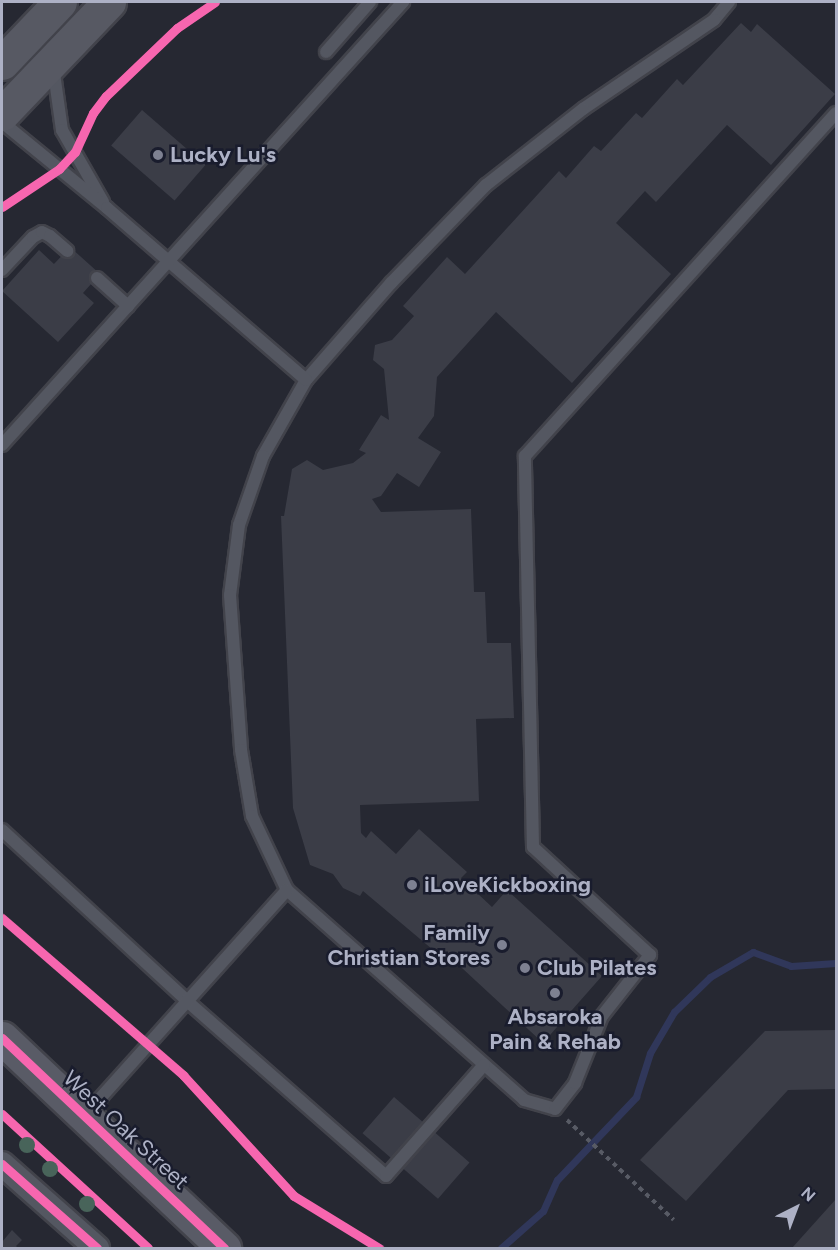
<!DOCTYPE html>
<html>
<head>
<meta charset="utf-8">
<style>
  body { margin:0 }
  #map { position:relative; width:838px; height:1250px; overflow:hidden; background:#262832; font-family:Figtree,sans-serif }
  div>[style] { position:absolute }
  .stream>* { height:7px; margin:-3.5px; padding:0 3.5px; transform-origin:3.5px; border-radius:3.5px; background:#30375a }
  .building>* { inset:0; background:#3b3d47; transform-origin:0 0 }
  .path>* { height:4px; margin-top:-2px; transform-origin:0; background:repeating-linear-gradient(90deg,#585b65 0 4.5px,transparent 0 9px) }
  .roads { filter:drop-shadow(2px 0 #42434b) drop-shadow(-2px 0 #42434b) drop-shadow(0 2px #42434b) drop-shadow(0 -2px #42434b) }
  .lane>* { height:12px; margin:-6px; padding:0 6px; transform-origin:6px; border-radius:6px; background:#545761 }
  .street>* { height:24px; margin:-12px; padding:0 12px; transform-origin:12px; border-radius:12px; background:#545761 }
  .secondary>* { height:33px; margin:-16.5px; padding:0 16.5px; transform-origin:16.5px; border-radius:16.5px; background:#595b66 }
  .primary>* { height:33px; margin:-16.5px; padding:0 16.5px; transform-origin:16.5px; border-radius:16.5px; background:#575963 }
  .cycleway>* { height:9px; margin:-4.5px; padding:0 4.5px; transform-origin:4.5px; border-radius:4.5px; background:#f766af }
  .trees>* { width:16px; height:16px; margin:-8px; border-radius:50%; background:#48645a }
  .dots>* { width:16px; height:16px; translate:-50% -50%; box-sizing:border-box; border:3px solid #191c2d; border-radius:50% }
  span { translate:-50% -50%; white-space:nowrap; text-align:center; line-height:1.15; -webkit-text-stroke:5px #191c2d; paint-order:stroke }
  .poi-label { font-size:22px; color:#adb1c5; font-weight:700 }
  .left { translate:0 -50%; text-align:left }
  .right { translate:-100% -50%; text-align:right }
  .street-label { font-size:22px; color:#adb1c5 }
  .frame { position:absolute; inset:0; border:3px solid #adb1c5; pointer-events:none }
  .north { position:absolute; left:766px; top:1178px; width:60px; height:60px; -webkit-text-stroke:4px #191c2d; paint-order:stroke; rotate:42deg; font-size:16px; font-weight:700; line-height:24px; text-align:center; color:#adb1c5 }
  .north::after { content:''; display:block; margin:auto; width:21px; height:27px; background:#adb1c5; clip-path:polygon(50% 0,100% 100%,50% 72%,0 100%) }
</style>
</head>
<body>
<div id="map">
  <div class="stream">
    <div style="left:501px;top:1248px;width:56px;rotate:-41.4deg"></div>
    <div style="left:543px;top:1211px;width:34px;rotate:-66deg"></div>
    <div style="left:557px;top:1180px;width:115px;rotate:-46.4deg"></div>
    <div style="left:636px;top:1097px;width:46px;rotate:-72.3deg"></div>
    <div style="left:650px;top:1053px;width:48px;rotate:-59.7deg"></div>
    <div style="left:674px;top:1012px;width:50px;rotate:-44.2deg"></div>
    <div style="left:710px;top:977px;width:50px;rotate:-30.2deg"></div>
    <div style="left:753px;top:952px;width:40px;rotate:20.2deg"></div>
    <div style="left:791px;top:966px;width:45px;rotate:-3.8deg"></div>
  </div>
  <div class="building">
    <div style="clip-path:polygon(741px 23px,751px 32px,757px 24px,835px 94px,771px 165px,727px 125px,656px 202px,645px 191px,616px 223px,671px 274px,572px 383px,496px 312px,437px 377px,434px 416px,418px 438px,441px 452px,419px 487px,397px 473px,381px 496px,372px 499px,381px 512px,471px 509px,474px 592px,485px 592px,487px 643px,511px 643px,514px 718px,476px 719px,479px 801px,360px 805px,361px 833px,366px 838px,371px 831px,396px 854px,419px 829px,467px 872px,461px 878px,492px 907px,507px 890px,602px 976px,543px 1043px,449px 956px,445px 960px,363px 891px,360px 896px,343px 888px,333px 874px,310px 865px,293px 808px,281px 516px,284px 516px,292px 469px,307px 460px,323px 470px,353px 463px,366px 453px,359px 450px,381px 415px,389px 420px,384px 369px,373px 360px,375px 345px,392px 340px,414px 316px,403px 306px,447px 257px,465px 274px,559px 171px,566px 178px,594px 146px,601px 151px,636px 113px,642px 118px,677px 79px,683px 85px)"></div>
    <div style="left:142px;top:110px;width:84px;height:47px;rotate:41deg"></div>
    <div style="clip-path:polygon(70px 247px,100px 274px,83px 293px,94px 303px,58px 342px,2px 291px,39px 250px,54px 264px)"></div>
    <div style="clip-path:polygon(836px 1030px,836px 1089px,788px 1090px,686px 1201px,640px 1160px,765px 1031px)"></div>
    <div style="left:394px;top:1097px;width:100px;height:48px;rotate:41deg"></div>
    <div style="clip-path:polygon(836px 1199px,836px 1248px,792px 1248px)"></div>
    <div style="clip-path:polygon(12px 1230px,22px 1240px,16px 1246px,18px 1248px,2px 1248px,2px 1242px)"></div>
  </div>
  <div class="path">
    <div style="left:567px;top:1120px;width:146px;rotate:43.1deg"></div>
  </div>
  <div class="roads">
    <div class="lane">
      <div style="left:729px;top:2px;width:23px;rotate:130deg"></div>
      <div style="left:714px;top:20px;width:158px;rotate:145.8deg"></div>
      <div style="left:583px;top:109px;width:123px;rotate:141.9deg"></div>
      <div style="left:486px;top:185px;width:136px;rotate:134.1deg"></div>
      <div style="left:391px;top:283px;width:129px;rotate:131.2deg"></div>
      <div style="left:306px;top:380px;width:87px;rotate:119.5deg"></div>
      <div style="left:263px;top:456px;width:73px;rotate:109.2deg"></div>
      <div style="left:239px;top:525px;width:71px;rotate:97.3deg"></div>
      <div style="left:230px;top:595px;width:155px;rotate:85.9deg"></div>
      <div style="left:241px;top:750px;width:67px;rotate:80.5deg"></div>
      <div style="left:252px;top:816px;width:82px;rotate:64.7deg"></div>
      <div style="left:287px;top:890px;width:317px;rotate:41.5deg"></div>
      <div style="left:524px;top:1100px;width:32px;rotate:16deg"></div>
      <div style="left:555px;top:1109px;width:33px;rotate:-52deg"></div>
      <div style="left:575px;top:1083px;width:72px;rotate:-68.1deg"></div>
      <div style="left:602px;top:1016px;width:78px;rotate:-51.8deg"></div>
      <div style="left:650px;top:955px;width:159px;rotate:-137.3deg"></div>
      <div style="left:533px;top:847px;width:391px;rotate:-91.2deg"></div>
      <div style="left:525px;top:456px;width:463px;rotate:-47.8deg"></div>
      <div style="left:326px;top:52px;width:67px;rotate:-48.7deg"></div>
      <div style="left:53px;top:66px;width:65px;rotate:82deg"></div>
      <div style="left:62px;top:130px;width:83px;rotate:60.3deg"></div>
      <div style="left:2px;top:122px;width:136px;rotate:39.3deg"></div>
      <div style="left:107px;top:208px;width:263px;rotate:40.8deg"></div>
      <div style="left:2px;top:270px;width:45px;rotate:-46.8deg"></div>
      <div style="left:33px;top:237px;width:10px;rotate:-29deg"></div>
      <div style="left:42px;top:232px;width:9px;rotate:27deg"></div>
      <div style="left:50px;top:236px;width:23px;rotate:41deg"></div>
      <div style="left:97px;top:278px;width:42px;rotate:42.1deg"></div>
      <div style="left:2px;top:445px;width:598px;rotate:-47.85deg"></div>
      <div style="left:2px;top:830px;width:252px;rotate:42.7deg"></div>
      <div style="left:187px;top:1001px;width:265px;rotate:41.3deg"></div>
      <div style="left:386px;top:1176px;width:148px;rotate:-48.6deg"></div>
      <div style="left:86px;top:1114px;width:301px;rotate:-48.1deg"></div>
    </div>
    <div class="street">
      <div style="left:2px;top:1164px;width:127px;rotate:41.5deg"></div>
    </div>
    <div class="secondary">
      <div style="left:2px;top:1038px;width:306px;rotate:43.4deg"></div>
    </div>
    <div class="primary">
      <div style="left:2px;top:63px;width:84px;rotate:-46.4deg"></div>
      <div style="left:2px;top:114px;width:155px;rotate:-46.3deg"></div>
    </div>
  </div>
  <div class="cycleway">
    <div style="left:2px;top:207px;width:69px;rotate:-33.7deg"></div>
    <div style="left:59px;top:169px;width:23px;rotate:-47deg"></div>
    <div style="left:75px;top:152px;width:43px;rotate:-65.2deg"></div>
    <div style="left:93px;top:113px;width:21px;rotate:-53deg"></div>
    <div style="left:106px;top:96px;width:98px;rotate:-43.8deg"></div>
    <div style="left:177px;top:28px;width:46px;rotate:-34.4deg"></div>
    <div style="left:2px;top:918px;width:240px;rotate:40.9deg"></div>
    <div style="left:183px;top:1075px;width:164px;rotate:47.5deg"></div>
    <div style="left:294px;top:1196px;width:100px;rotate:31.5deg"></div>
    <div style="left:2px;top:1038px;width:306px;rotate:43.4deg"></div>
    <div style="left:2px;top:1114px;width:198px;rotate:42.5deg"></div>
    <div style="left:2px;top:1164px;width:127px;rotate:41.5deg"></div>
  </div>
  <div class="trees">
    <div style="left:27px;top:1145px"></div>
    <div style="left:50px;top:1169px"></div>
    <div style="left:87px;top:1204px"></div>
  </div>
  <div class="dots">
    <div style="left:158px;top:155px;background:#7e8192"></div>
    <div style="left:412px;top:885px;background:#7e8192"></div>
    <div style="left:502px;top:945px;background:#7e8192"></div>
    <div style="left:525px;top:968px;background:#7e8192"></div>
    <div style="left:555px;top:993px;background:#7e8192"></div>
  </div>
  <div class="poi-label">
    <span class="left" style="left:170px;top:155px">Lucky Lu's</span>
    <span class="left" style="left:424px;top:885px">iLoveKickboxing</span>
    <span class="right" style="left:490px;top:945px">Family<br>Christian Stores</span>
    <span class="left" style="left:537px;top:968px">Club Pilates</span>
    <span style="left:555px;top:1029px">Absaroka<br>Pain &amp; Rehab</span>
  </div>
  <div class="street-label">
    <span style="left:126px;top:1130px;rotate:43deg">West Oak Street</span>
  </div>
  <div class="frame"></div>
  <div class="north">N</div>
</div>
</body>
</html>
